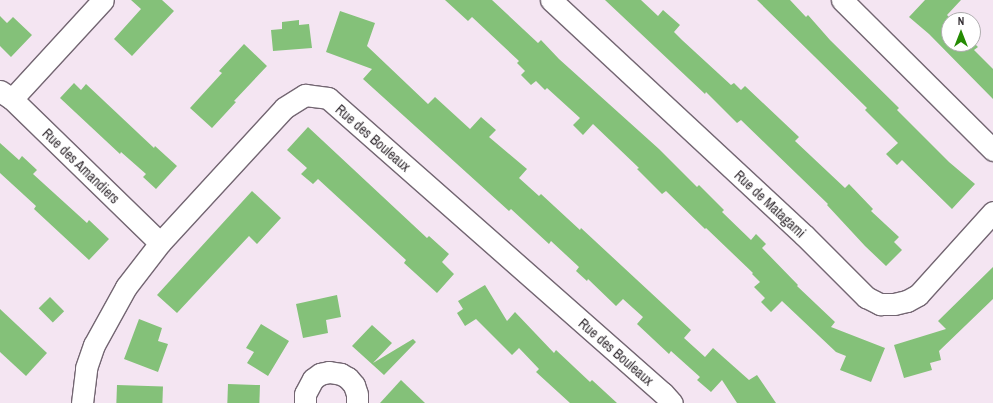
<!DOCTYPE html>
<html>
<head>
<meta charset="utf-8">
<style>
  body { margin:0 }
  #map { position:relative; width:993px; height:403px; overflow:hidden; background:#f4e5f2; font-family:"Archivo Narrow",sans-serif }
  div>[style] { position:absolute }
  .building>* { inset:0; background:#84c179; transform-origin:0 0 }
  .roads { filter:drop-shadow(1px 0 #736672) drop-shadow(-1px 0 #736672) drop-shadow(0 1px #736672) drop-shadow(0 -1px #736672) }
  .street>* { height:21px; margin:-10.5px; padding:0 10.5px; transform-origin:10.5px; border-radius:10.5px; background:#fff }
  span { translate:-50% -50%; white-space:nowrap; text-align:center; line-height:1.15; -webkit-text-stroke:3px #fff; paint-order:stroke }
  .street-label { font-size:14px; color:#373136 }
  .north { position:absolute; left:941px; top:12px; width:40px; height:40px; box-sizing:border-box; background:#fff; border:1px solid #afadaf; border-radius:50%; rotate:0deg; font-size:11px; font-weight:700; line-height:16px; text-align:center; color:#373136 }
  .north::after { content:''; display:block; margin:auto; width:14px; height:18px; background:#258b03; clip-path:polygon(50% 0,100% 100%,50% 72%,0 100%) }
</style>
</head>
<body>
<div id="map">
  <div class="building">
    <div style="clip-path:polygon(131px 0,162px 0,174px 11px,132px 56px,114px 39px,141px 9px)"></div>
    <div style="clip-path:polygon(445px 0,492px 0,538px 43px,541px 40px,559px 59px,659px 149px,697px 187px,699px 185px,724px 210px,722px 212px,751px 240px,756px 234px,766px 244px,762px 248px,798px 285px,797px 286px,835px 322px,831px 327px,885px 348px,871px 382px,840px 370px,846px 356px,836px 352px,782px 301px,771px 312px,761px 302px,765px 298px,754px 287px,760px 282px,752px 274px,753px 273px,706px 228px,705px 229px,666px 191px,662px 194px,637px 169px,639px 168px,593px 124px,583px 135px,573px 125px,580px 118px,547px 88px,545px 90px,536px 81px,531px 85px,521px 75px,525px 71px,517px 63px,519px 61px,472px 17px,468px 21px)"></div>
    <div style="clip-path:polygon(605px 0,641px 0,658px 16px,663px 10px,680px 25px,674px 32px,682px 40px,731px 85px,734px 83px,741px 90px,745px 86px,799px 137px,795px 141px,845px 188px,849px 184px,873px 209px,871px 211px,899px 237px,894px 242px,902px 250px,886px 266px,865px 246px,827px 205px,828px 204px,741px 120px,737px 123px,706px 92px,705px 94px)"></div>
    <div style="clip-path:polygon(757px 0,790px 0,806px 17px,808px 15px,830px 40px,899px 108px,897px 110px,949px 162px,975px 184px,952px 209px,902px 160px,897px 165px,886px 154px,898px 143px,865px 110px,867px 108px)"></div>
    <div style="clip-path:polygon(925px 0,961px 0,947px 15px,952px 20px,949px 20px,949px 44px,973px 44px,973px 42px,978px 47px,974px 50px,993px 69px,993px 99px,929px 34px,909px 17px)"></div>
    <div style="clip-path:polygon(340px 11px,375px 23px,367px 46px,428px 104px,435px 97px,470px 129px,481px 117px,496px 130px,489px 137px,527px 169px,519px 178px,539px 196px,541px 194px,580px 230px,581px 228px,691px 330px,684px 338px,705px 357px,713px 348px,749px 380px,757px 375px,776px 403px,737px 403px,722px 380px,711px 392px,697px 380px,700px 377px,671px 351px,669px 354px,637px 324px,643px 317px,623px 299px,616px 306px,588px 279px,587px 281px,576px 271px,579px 267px,551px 241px,549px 244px,511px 209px,509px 211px,363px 79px,372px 69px,326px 52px)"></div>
    <div style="clip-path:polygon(0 16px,7px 23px,13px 17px,32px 35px,11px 57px,0 46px)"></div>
    <div style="clip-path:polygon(299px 20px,299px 25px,309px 24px,312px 48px,273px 51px,271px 30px,282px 29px,282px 22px)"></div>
    <div style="clip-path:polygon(244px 44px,267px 66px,234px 101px,236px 102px,212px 128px,190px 108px,222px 73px,219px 71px)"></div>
    <div style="clip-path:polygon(74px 83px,81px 90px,86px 84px,154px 148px,155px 146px,177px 166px,156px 189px,143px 177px,146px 174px,121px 152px,120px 154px,60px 98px)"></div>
    <div style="clip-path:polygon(308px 127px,427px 238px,429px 236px,449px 254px,442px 262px,454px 274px,437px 293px,404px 263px,406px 260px,318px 179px,313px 184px,301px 174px,307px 168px,287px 150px)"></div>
    <div style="clip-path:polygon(0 143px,19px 160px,22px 156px,37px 170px,33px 174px,87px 223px,89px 220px,109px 239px,89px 260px,34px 209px,36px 206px,0 173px)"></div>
    <div style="clip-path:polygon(252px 191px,281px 218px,257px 244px,249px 236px,177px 313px,157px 295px)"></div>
    <div style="clip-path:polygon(993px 267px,993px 299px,939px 351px,941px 360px,930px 363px,932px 370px,904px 378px,894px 345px,946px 329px,938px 321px)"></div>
    <div style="clip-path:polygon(485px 285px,507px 321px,515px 312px,554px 353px,556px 350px,590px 382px,592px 380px,617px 403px,570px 403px,536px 372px,539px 369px,519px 348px,512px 355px,476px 319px,465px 326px,457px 313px,463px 309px,458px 301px)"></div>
    <div style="clip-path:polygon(337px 295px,341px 317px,326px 320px,328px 333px,303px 338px,296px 304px)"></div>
    <div style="left:50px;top:297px;width:20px;height:16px;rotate:45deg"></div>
    <div style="clip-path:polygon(0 309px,47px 353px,26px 376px,0 352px)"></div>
    <div style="clip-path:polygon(139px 319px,162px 328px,158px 341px,168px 344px,158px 372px,124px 359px)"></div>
    <div style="clip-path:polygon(261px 324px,289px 341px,268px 376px,247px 363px,254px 352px,246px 348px)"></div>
    <div style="clip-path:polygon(372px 325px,392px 343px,373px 363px,413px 339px,416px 342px,384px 375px,352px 346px)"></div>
    <div style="clip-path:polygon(401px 380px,425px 403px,380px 403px)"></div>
    <div style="left:228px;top:384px;width:32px;height:19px;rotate:2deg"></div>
    <div style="left:117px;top:385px;width:46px;height:18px;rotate:2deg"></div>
  </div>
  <div class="roads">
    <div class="street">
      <div style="left:551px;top:0;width:345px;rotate:42.9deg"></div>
      <div style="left:804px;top:235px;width:88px;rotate:45deg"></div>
      <div style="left:866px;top:297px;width:16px;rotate:27deg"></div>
      <div style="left:880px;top:304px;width:14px"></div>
      <div style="left:894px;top:304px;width:13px;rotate:-13deg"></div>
      <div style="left:907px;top:301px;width:13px;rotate:-29deg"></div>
      <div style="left:918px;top:295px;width:112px;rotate:-47.9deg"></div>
      <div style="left:842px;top:0;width:213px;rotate:44.8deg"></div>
      <div style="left:0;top:91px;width:14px;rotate:34deg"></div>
      <div style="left:12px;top:99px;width:206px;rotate:44.2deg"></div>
      <div style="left:12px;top:99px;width:134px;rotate:-47.4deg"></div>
      <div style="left:82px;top:403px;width:35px;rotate:-83deg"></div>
      <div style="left:86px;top:368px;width:24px;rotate:-71deg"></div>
      <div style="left:94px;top:345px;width:66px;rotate:-61.1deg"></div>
      <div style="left:126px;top:287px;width:56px;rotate:-52.3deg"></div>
      <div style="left:160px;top:243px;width:183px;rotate:-47.4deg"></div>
      <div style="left:284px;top:108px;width:25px;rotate:-32deg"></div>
      <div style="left:305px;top:95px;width:23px;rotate:7deg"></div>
      <div style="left:328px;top:98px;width:446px;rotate:41.4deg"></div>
      <div style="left:663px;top:393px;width:13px;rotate:48deg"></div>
      <div style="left:305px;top:403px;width:9px;rotate:-90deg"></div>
      <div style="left:305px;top:394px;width:17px;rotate:-62deg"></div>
      <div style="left:313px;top:379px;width:9px;rotate:-36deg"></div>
      <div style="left:320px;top:374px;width:9px;rotate:-13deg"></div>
      <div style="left:329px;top:372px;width:12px;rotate:9deg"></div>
      <div style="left:341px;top:374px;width:8px;rotate:30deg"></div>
      <div style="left:348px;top:378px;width:9px;rotate:49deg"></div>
      <div style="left:354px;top:385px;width:9px;rotate:72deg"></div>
      <div style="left:357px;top:394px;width:9px;rotate:90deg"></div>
    </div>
  </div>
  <div class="street-label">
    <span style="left:373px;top:138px;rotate:41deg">Rue des Bouleaux</span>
    <span style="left:81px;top:166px;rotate:44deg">Rue des Amandiers</span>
    <span style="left:770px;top:204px;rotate:43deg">Rue de Matagami</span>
    <span style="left:616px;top:352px;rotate:41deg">Rue des Bouleaux</span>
  </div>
  <div class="north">N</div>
</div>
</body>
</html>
